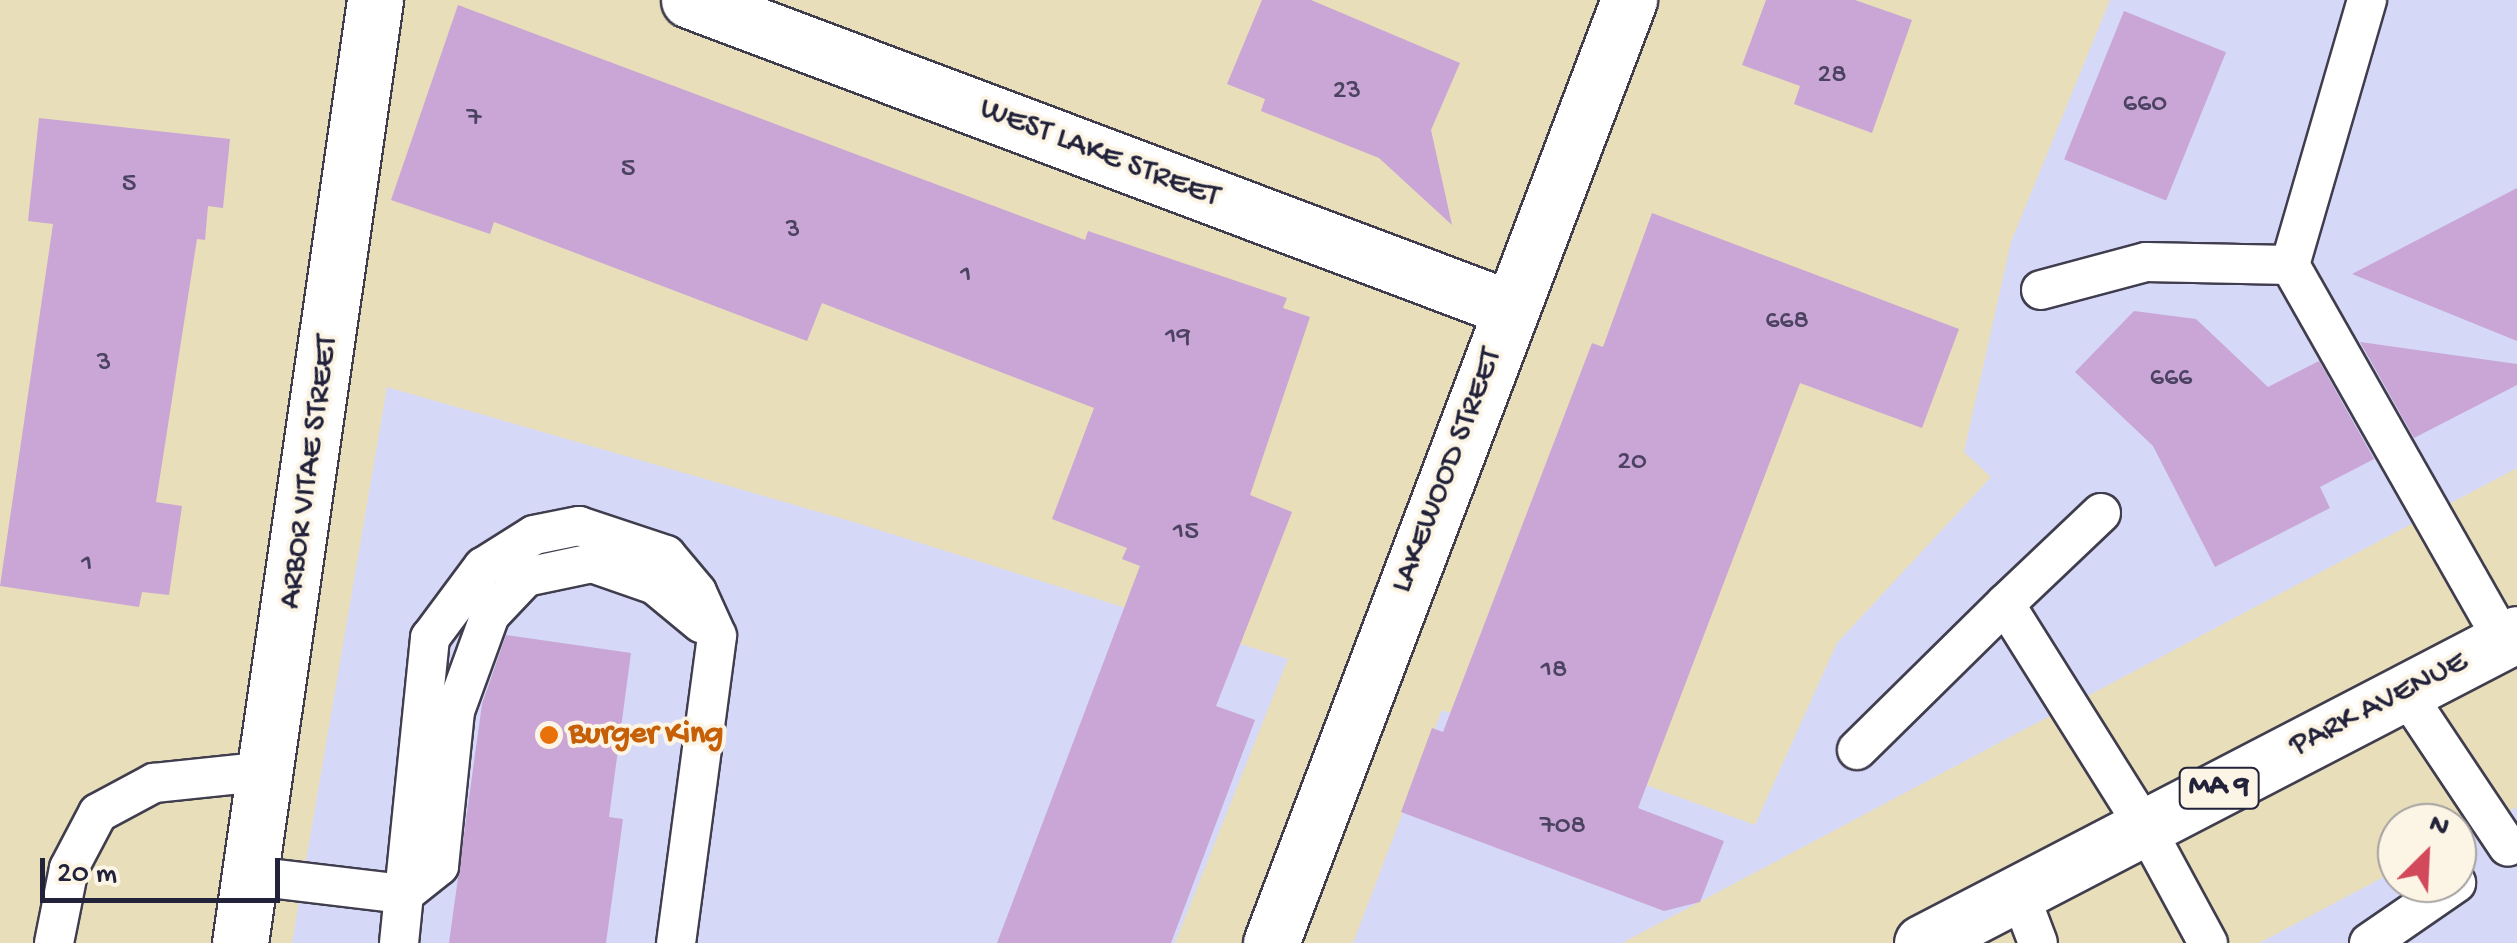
<!DOCTYPE html>
<html>
<head>
<meta charset="utf-8">
<style>
  body { margin:0 }
  #map { position:relative; width:2517px; height:943px; overflow:hidden; background:#e8deba; font-family:"Gochi Hand",sans-serif }
  div>[style] { position:absolute }
  .built>* { inset:0; background:#d6d8f8 }
  .building>* { inset:0; background:#c9a6d5; transform-origin:0 0 }
  .roads { filter:drop-shadow(2px 0 #403e4e) drop-shadow(-2px 0 #403e4e) drop-shadow(0 2px #403e4e) drop-shadow(0 -2px #403e4e) }
  .lane>* { height:38px; margin:-19px; padding:0 19px; transform-origin:19px; border-radius:19px; background:#fff }
  .street>* { height:55px; margin:-27.5px; padding:0 27.5px; transform-origin:27.5px; border-radius:27.5px; background:#fff }
  .highway>* { height:55px; margin:-27.5px; padding:0 27.5px; transform-origin:27.5px; border-radius:27.5px; background:#fff }
  .dots>* { width:28px; height:28px; translate:-50% -50%; box-sizing:border-box; border:5px solid #fcf5e5; border-radius:50% }
  span { translate:-50% -50%; white-space:nowrap; text-align:center; line-height:1.15; -webkit-text-stroke:8px #fcf5e5; paint-order:stroke }
  .number-label { font-size:28px; color:#4c4362 }
  .number-label span { -webkit-text-stroke-width:0 }
  .shield-label span { padding:2px 8px; background:#fcf5e5; border:2px solid; border-radius:8px; -webkit-text-stroke-width:0 }
  .shield-label { font-size:30px; color:#22223b; font-weight:700 }
  .street-label { font-size:32px; color:#22223b }
  .food-label { font-size:32px; color:#c56008; font-weight:700 }
  .left { translate:0 -50%; text-align:left }
  .north { position:absolute; left:2377px; top:803px; width:100px; height:100px; box-sizing:border-box; background:#fcf5e5; border:2px solid #a5a1a1; border-radius:50%; rotate:24deg; font-size:28px; font-weight:700; line-height:40px; text-align:center; color:#22223b }
  .north::after { content:''; display:block; margin:auto; width:35px; height:45px; background:#d1495b; clip-path:polygon(50% 0,100% 100%,50% 72%,0 100%) }
  .scale { position:absolute; left:40px; top:858px; width:240px; height:45px; box-sizing:border-box; border:5px solid #22223b; border-top:0; padding-left:12px; font-size:30px; line-height:35px; white-space:nowrap; color:#22223b; -webkit-text-stroke:8px #fcf5e5; paint-order:stroke }
</style>
</head>
<body>
<div id="map">
  <div class="built">
    <div style="clip-path:polygon(2110px 0,2517px 0,2517px 468px,1622px 943px,1353px 943px,1442px 710px,1755px 825px,1837px 643px,1991px 477px,1964px 452px,2011px 242px)"></div>
    <div style="clip-path:polygon(387px 387px,857px 523px,1288px 659px,1175px 943px,292px 943px)"></div>
    <div style="clip-path:polygon(2517px 807px,2517px 943px,2259px 943px,2397px 870px,2397px 883px,2457px 883px,2457px 839px)"></div>
  </div>
  <div class="building">
    <div style="clip-path:polygon(1262px 0,1311px 0,1460px 63px,1431px 130px,1452px 225px,1379px 158px,1261px 111px,1265px 99px,1227px 84px)"></div>
    <div style="clip-path:polygon(1766px 0,1855px 0,1912px 20px,1872px 133px,1794px 104px,1800px 86px,1742px 65px)"></div>
    <div style="clip-path:polygon(458px 5px,1085px 240px,1088px 231px,1287px 298px,1283px 308px,1310px 317px,1250px 495px,1292px 512px,1216px 706px,1255px 720px,1171px 943px,997px 943px,1140px 566px,1122px 559px,1127px 548px,1052px 519px,1094px 408px,822px 303px,807px 341px,494px 222px,490px 234px,391px 200px)"></div>
    <div style="left:2124px;top:11px;width:110px;height:160px;rotate:22deg"></div>
    <div style="clip-path:polygon(39px 118px,230px 139px,223px 208px,208px 206px,205px 240px,197px 239px,156px 502px,182px 506px,169px 595px,142px 592px,139px 607px,0 586px,53px 224px,28px 221px)"></div>
    <div style="clip-path:polygon(2517px 188px,2517px 341px,2352px 274px)"></div>
    <div style="clip-path:polygon(1652px 213px,1959px 329px,1922px 428px,1800px 383px,1638px 808px,1724px 841px,1700px 902px,1664px 911px,1401px 812px,1432px 728px,1443px 732px,1592px 343px,1603px 347px)"></div>
    <div style="clip-path:polygon(2134px 311px,2196px 319px,2268px 387px,2319px 361px,2374px 459px,2320px 487px,2330px 508px,2215px 567px,2153px 446px,2075px 372px)"></div>
    <div style="clip-path:polygon(2360px 342px,2517px 364px,2517px 385px,2414px 438px)"></div>
    <div style="clip-path:polygon(506px 635px,631px 653px,609px 817px,623px 819px,606px 943px,449px 943px,482px 704px)"></div>
  </div>
  <div class="roads">
    <div class="lane">
      <div style="left:2367px;top:0;width:276px;rotate:106.2deg"></div>
      <div style="left:2290px;top:265px;width:433px;rotate:60.4deg"></div>
      <div style="left:2041px;top:290px;width:109px;rotate:-14.9deg"></div>
      <div style="left:2146px;top:262px;width:144px;rotate:1.2deg"></div>
      <div style="left:2101px;top:513px;width:132px;rotate:136.5deg"></div>
      <div style="left:2005px;top:604px;width:263px;rotate:57.9deg"></div>
      <div style="left:2145px;top:827px;width:132px;rotate:61.5deg"></div>
      <div style="left:2404px;top:691px;width:187px;rotate:56.3deg"></div>
      <div style="left:1857px;top:750px;width:208px;rotate:-44.6deg"></div>
      <div style="left:252px;top:876px;width:153px;rotate:6.8deg"></div>
      <div style="left:404px;top:894px;width:45px;rotate:-38.7deg"></div>
      <div style="left:439px;top:866px;width:156px;rotate:-84.1deg"></div>
      <div style="left:455px;top:711px;width:102px;rotate:-70deg"></div>
      <div style="left:490px;top:615px;width:52px;rotate:-46.5deg"></div>
      <div style="left:526px;top:577px;width:67px;rotate:-12deg"></div>
      <div style="left:592px;top:563px;width:67px;rotate:19.2deg"></div>
      <div style="left:655px;top:585px;width:60px;rotate:39.6deg"></div>
      <div style="left:2019px;top:893px;width:53px;rotate:69.2deg"></div>
      <div style="left:54px;top:943px;width:76px;rotate:-78.7deg"></div>
      <div style="left:69px;top:868px;width:62px;rotate:-62.2deg"></div>
      <div style="left:98px;top:813px;width:64px;rotate:-28.2deg"></div>
      <div style="left:154px;top:783px;width:115px;rotate:-6deg"></div>
      <div style="left:399px;top:943px;width:307px;rotate:-84.2deg"></div>
      <div style="left:430px;top:638px;width:89px;rotate:-53.3deg"></div>
      <div style="left:483px;top:567px;width:60px;rotate:-32.1deg"></div>
      <div style="left:534px;top:535px;width:46px;rotate:-11.3deg"></div>
      <div style="left:579px;top:526px;width:92px;rotate:18.4deg"></div>
      <div style="left:666px;top:555px;width:48px;rotate:50deg"></div>
      <div style="left:697px;top:592px;width:48px;rotate:65.6deg"></div>
      <div style="left:717px;top:636px;width:310px;rotate:97.6deg"></div>
      <div style="left:2369px;top:943px;width:106px;rotate:-34.6deg"></div>
    </div>
    <div class="street">
      <div style="left:689px;top:0;width:876px;rotate:20.59deg"></div>
      <div style="left:240px;top:943px;width:953px;rotate:-81.85deg"></div>
      <div style="left:1271px;top:943px;width:1009px;rotate:-69.21deg"></div>
    </div>
    <div class="highway">
      <div style="left:1922px;top:943px;width:670px;rotate:-27.44deg"></div>
    </div>
  </div>
  <div class="dots">
    <div style="left:549px;top:735px;background:#e8710a"></div>
  </div>
  <div class="number-label">
    <span style="left:1832px;top:76px">28</span>
    <span style="left:1347px;top:92px">23</span>
    <span style="left:2145px;top:105px">660</span>
    <span style="left:474px;top:119px">7</span>
    <span style="left:628px;top:170px">5</span>
    <span style="left:129px;top:185px">5</span>
    <span style="left:793px;top:231px">3</span>
    <span style="left:966px;top:276px">1</span>
    <span style="left:1787px;top:322px">668</span>
    <span style="left:1178px;top:338px">19</span>
    <span style="left:104px;top:364px">3</span>
    <span style="left:2171px;top:379px">666</span>
    <span style="left:1632px;top:463px">20</span>
    <span style="left:1186px;top:533px">15</span>
    <span style="left:87px;top:565px">1</span>
    <span style="left:1554px;top:671px">18</span>
    <span style="left:1563px;top:827px">708</span>
  </div>
  <div class="shield-label">
    <span style="left:2219px;top:788px">MA 9</span>
  </div>
  <div class="street-label">
    <span style="left:1099px;top:154px;rotate:21deg">WEST LAKE STREET</span>
    <span style="left:1448px;top:471px;rotate:-69deg">LAKEWOOD STREET</span>
    <span style="left:310px;top:472px;rotate:-82deg">ARBOR VITAE STREET</span>
    <span style="left:2379px;top:705px;rotate:-27deg">PARK AVENUE</span>
  </div>
  <div class="food-label">
    <span class="left" style="left:569px;top:735px">Burger King</span>
  </div>
  <div class="north">N</div>
  <div class="scale">20 m</div>
</div>
</body>
</html>
